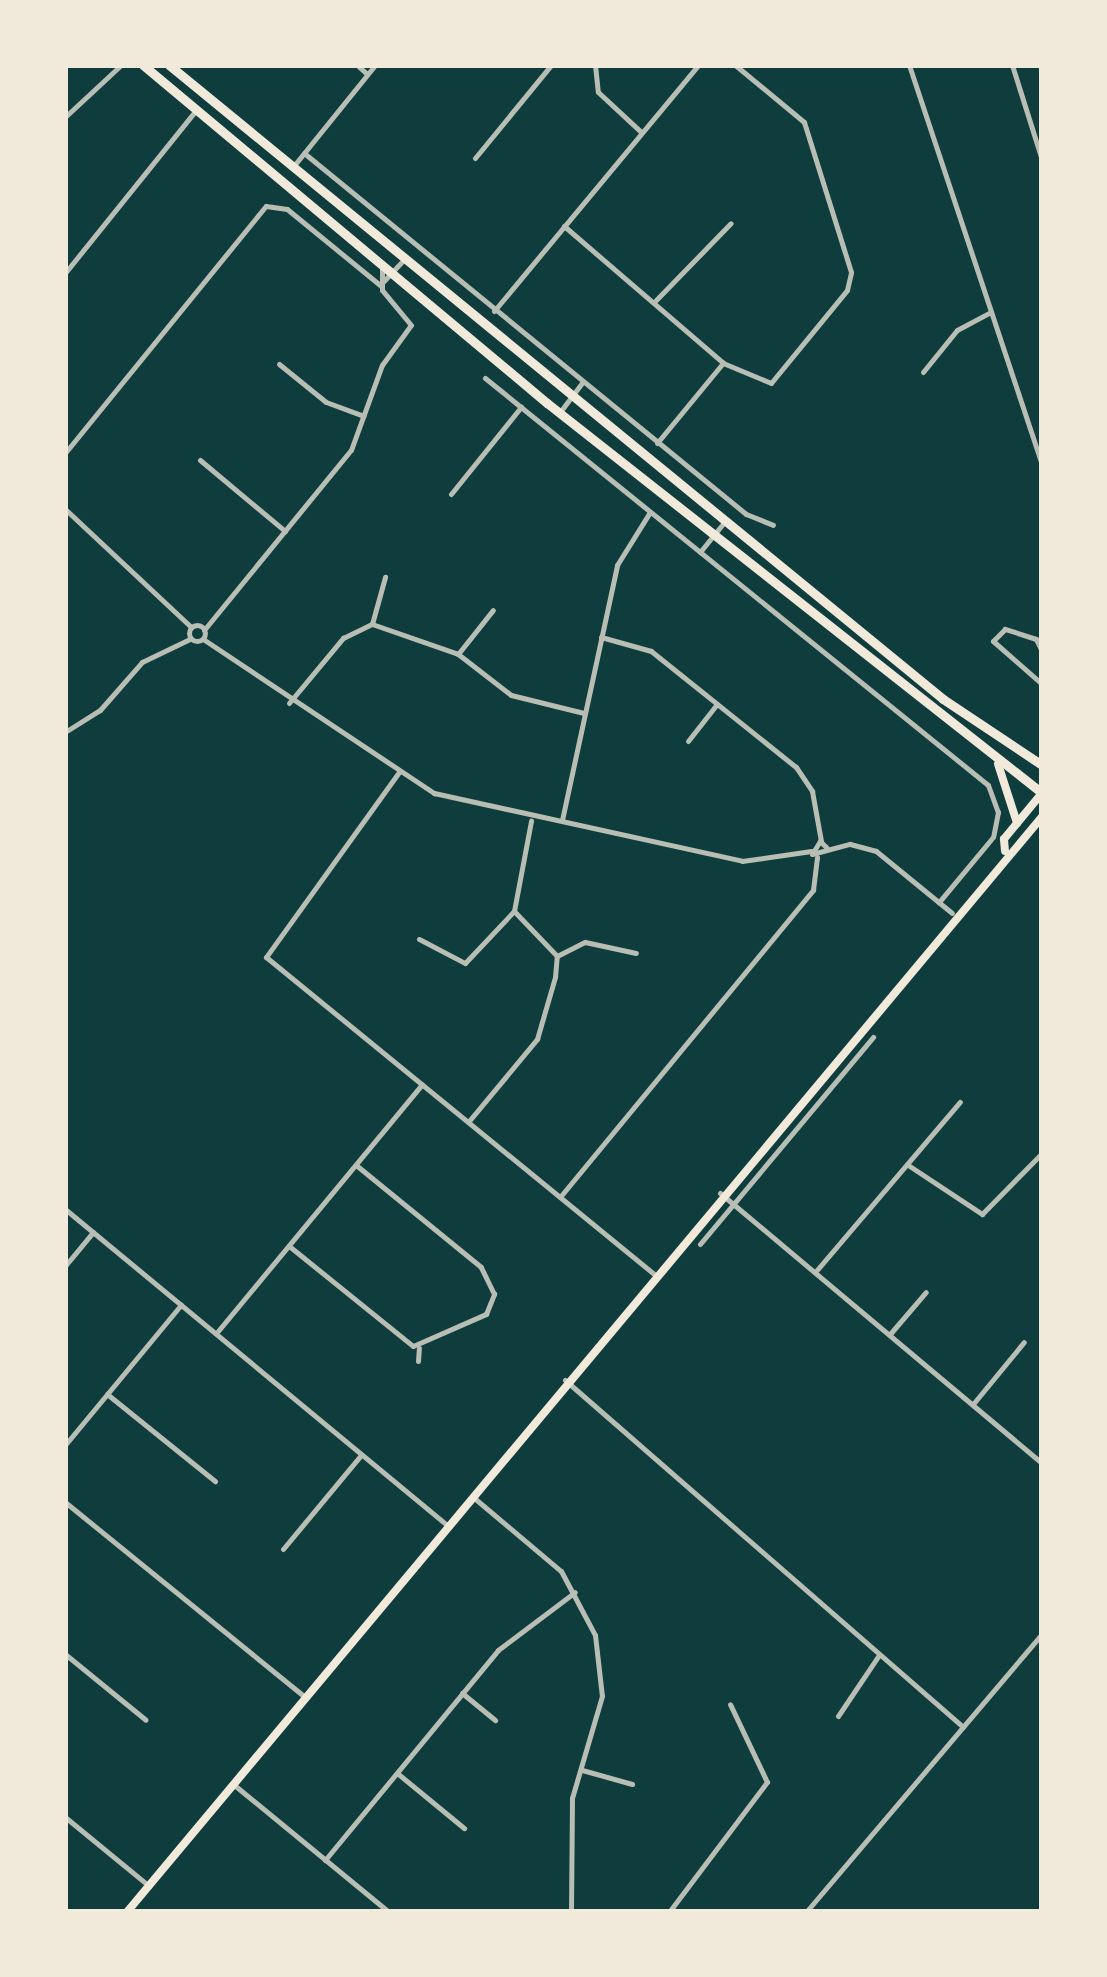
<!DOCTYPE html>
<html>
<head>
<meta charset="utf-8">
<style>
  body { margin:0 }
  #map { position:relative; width:1107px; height:1977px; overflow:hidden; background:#0f3d3e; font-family:Barlow,sans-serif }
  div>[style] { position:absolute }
  .minor>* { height:5px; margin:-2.5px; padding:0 2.5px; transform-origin:2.5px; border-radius:2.5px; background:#b8beb3 }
  .minor>.ring { margin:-2.5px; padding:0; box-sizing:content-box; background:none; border:5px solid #b8beb3; border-radius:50% }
  .secondary>* { height:8px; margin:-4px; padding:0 4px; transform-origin:4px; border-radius:4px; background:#f1e9da }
  .trunk>* { height:9px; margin:-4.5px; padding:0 4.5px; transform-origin:4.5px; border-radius:4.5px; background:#f1e9da }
  span { translate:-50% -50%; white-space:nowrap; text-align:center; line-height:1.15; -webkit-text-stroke:8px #f1e9da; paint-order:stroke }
  .frame { position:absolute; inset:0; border:68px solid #f1e9da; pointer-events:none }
</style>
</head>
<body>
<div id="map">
  <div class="minor">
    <div style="left:357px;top:65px;width:13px;rotate:42deg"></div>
    <div style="left:595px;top:65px;width:27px;rotate:84deg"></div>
    <div style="left:598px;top:92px;width:59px;rotate:42.9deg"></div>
    <div style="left:909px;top:65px;width:421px;rotate:71.6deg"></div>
    <div style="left:1012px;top:65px;width:100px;rotate:72.5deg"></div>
    <div style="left:65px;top:117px;width:76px;rotate:-42.9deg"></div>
    <div style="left:304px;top:153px;width:571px;rotate:39.24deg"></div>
    <div style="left:746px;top:514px;width:29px;rotate:22deg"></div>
    <div style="left:475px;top:158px;width:120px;rotate:-50.7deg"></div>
    <div style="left:292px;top:168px;width:132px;rotate:-51.1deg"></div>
    <div style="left:564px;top:226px;width:210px;rotate:40.7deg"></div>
    <div style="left:723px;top:363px;width:52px;rotate:22.6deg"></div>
    <div style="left:771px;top:383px;width:120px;rotate:-50.7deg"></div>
    <div style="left:847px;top:290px;width:18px;rotate:-77deg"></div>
    <div style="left:851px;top:272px;width:157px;rotate:-107.4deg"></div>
    <div style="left:804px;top:122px;width:89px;rotate:-140.4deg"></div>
    <div style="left:65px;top:273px;width:209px;rotate:-51.2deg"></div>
    <div style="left:381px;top:284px;width:33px;rotate:-47deg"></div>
    <div style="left:656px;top:300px;width:107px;rotate:-45.8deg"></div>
    <div style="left:494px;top:311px;width:320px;rotate:-50.3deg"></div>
    <div style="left:279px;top:364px;width:60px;rotate:39deg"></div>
    <div style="left:326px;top:402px;width:40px;rotate:20.2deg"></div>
    <div style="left:923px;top:372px;width:54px;rotate:-51deg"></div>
    <div style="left:957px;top:330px;width:38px;rotate:-28deg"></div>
    <div style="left:485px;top:378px;width:647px;rotate:38.98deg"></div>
    <div style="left:988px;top:785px;width:29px;rotate:70deg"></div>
    <div style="left:998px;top:812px;width:25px;rotate:101deg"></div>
    <div style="left:993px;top:837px;width:85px;rotate:129.7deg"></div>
    <div style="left:560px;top:412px;width:36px;rotate:-53deg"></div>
    <div style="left:657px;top:443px;width:104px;rotate:-50.5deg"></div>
    <div style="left:65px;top:453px;width:318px;rotate:-50.9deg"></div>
    <div style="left:266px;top:206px;width:21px;rotate:8deg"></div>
    <div style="left:287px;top:209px;width:122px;rotate:39.3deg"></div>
    <div style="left:200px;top:460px;width:111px;rotate:39.9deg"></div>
    <div style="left:451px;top:494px;width:112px;rotate:-51.2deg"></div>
    <div style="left:65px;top:509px;width:173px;rotate:43.1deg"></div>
    <div style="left:700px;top:552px;width:38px;rotate:-51deg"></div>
    <div style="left:372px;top:624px;width:49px;rotate:-74.5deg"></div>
    <div class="ring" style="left:189px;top:625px;width:11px;height:11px"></div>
    <div style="left:204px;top:630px;width:232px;rotate:-50.8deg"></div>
    <div style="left:351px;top:450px;width:90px;rotate:-70deg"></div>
    <div style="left:382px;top:365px;width:49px;rotate:-54.1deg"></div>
    <div style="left:411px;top:325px;width:45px;rotate:-129.6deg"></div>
    <div style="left:382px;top:290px;width:25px;rotate:-90deg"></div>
    <div style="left:601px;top:637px;width:52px;rotate:15.6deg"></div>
    <div style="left:651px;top:651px;width:186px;rotate:38.7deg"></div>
    <div style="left:796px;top:767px;width:29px;rotate:56deg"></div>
    <div style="left:812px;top:791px;width:51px;rotate:79.8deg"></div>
    <div style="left:203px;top:639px;width:278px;rotate:33.7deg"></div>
    <div style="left:434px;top:793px;width:315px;rotate:12.4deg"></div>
    <div style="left:742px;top:861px;width:70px;rotate:-8.2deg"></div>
    <div style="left:1042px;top:651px;width:13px;rotate:-117deg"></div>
    <div style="left:1036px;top:639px;width:33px;rotate:-162deg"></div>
    <div style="left:1005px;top:629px;width:17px;rotate:135deg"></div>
    <div style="left:993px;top:641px;width:65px;rotate:41.3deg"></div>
    <div style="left:458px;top:654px;width:56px;rotate:-51.5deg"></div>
    <div style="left:289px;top:703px;width:85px;rotate:-50.3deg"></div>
    <div style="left:343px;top:638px;width:32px;rotate:-26deg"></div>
    <div style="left:372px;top:624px;width:91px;rotate:19.2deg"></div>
    <div style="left:458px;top:654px;width:67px;rotate:37.7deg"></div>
    <div style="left:511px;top:695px;width:75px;rotate:13.9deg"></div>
    <div style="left:65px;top:732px;width:41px;rotate:-32.2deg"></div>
    <div style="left:100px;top:710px;width:64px;rotate:-48.8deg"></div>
    <div style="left:142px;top:662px;width:53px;rotate:-25.6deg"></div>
    <div style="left:688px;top:741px;width:47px;rotate:-51.9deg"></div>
    <div style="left:399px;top:772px;width:228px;rotate:125.7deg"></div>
    <div style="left:266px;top:957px;width:501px;rotate:39.25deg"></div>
    <div style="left:562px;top:820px;width:261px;rotate:-77.8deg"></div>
    <div style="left:617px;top:565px;width:62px;rotate:-58.1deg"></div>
    <div style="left:827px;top:848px;width:10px;rotate:-135deg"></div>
    <div style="left:820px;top:841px;width:15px;rotate:122deg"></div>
    <div style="left:812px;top:854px;width:39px;rotate:-15deg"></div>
    <div style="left:850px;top:844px;width:27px;rotate:15deg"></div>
    <div style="left:876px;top:851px;width:98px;rotate:39.2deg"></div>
    <div style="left:419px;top:939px;width:52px;rotate:27.6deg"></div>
    <div style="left:465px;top:963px;width:71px;rotate:-46.7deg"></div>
    <div style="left:557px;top:956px;width:31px;rotate:-27deg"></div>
    <div style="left:585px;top:942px;width:52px;rotate:12.2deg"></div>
    <div style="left:469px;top:1121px;width:107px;rotate:-50.3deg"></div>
    <div style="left:537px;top:1039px;width:65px;rotate:-73.8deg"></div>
    <div style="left:555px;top:977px;width:21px;rotate:-85deg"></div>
    <div style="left:557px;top:956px;width:62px;rotate:-133.7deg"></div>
    <div style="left:514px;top:911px;width:92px;rotate:-79.3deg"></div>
    <div style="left:908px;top:1165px;width:89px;rotate:33.5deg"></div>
    <div style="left:982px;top:1214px;width:86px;rotate:-45.5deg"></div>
    <div style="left:720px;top:1193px;width:420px;rotate:40deg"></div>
    <div style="left:560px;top:1197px;width:398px;rotate:-50.5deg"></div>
    <div style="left:813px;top:890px;width:33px;rotate:-83deg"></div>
    <div style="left:65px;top:1209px;width:494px;rotate:39.6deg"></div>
    <div style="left:700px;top:1244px;width:270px;rotate:-50.1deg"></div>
    <div style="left:289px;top:1246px;width:159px;rotate:38.9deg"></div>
    <div style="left:413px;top:1346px;width:80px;rotate:-23.7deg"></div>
    <div style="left:486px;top:1314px;width:22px;rotate:-68deg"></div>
    <div style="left:494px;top:1294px;width:30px;rotate:-116deg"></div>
    <div style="left:481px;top:1267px;width:161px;rotate:-140.8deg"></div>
    <div style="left:65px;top:1266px;width:44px;rotate:-50.5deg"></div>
    <div style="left:816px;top:1271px;width:222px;rotate:-49.6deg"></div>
    <div style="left:218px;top:1331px;width:320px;rotate:-50.4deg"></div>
    <div style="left:890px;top:1334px;width:55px;rotate:-49.4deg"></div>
    <div style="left:418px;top:1361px;width:13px;rotate:-86deg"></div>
    <div style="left:565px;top:1380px;width:528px;rotate:41.08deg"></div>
    <div style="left:107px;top:1394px;width:139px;rotate:38.9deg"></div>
    <div style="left:973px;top:1404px;width:80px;rotate:-50.6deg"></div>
    <div style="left:65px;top:1445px;width:182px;rotate:-50.4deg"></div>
    <div style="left:473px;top:1497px;width:115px;rotate:40.1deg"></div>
    <div style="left:561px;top:1571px;width:72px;rotate:62deg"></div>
    <div style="left:595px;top:1635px;width:61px;rotate:83.5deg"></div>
    <div style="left:602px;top:1696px;width:106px;rotate:106.4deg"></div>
    <div style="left:572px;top:1798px;width:110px;rotate:90.5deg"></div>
    <div style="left:65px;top:1502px;width:308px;rotate:39.1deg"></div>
    <div style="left:283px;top:1549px;width:122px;rotate:-50.3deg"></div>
    <div style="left:65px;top:1654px;width:104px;rotate:39.2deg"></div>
    <div style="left:462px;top:1693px;width:43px;rotate:39.3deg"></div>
    <div style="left:838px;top:1716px;width:73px;rotate:-56.1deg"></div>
    <div style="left:582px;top:1770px;width:52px;rotate:15.6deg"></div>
    <div style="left:397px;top:1773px;width:87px;rotate:39.4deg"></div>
    <div style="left:233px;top:1784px;width:202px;rotate:39.4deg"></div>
    <div style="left:65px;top:1817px;width:109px;rotate:39.4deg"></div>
    <div style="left:325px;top:1860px;width:272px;rotate:-50.5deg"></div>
    <div style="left:498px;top:1650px;width:96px;rotate:-37deg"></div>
    <div style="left:558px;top:1912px;width:59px"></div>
    <div style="left:669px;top:1912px;width:163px;rotate:-53deg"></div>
    <div style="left:767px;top:1782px;width:86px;rotate:-115.4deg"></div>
    <div style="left:806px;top:1912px;width:365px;rotate:-49.7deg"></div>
  </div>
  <div class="secondary">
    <div style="left:998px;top:764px;width:62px;rotate:72.1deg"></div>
    <div style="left:1005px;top:851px;width:12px;rotate:-95deg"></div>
    <div style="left:1004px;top:839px;width:60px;rotate:-50.4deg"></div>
    <div style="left:127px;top:1912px;width:1427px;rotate:-50.12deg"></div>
  </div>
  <div class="trunk">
    <div style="left:143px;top:65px;width:527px;rotate:39.92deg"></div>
    <div style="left:547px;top:403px;width:630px;rotate:38.23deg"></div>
    <div style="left:169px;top:65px;width:1001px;rotate:39.32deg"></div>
    <div style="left:943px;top:699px;width:119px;rotate:33.7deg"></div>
  </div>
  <div class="frame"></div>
</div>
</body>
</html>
